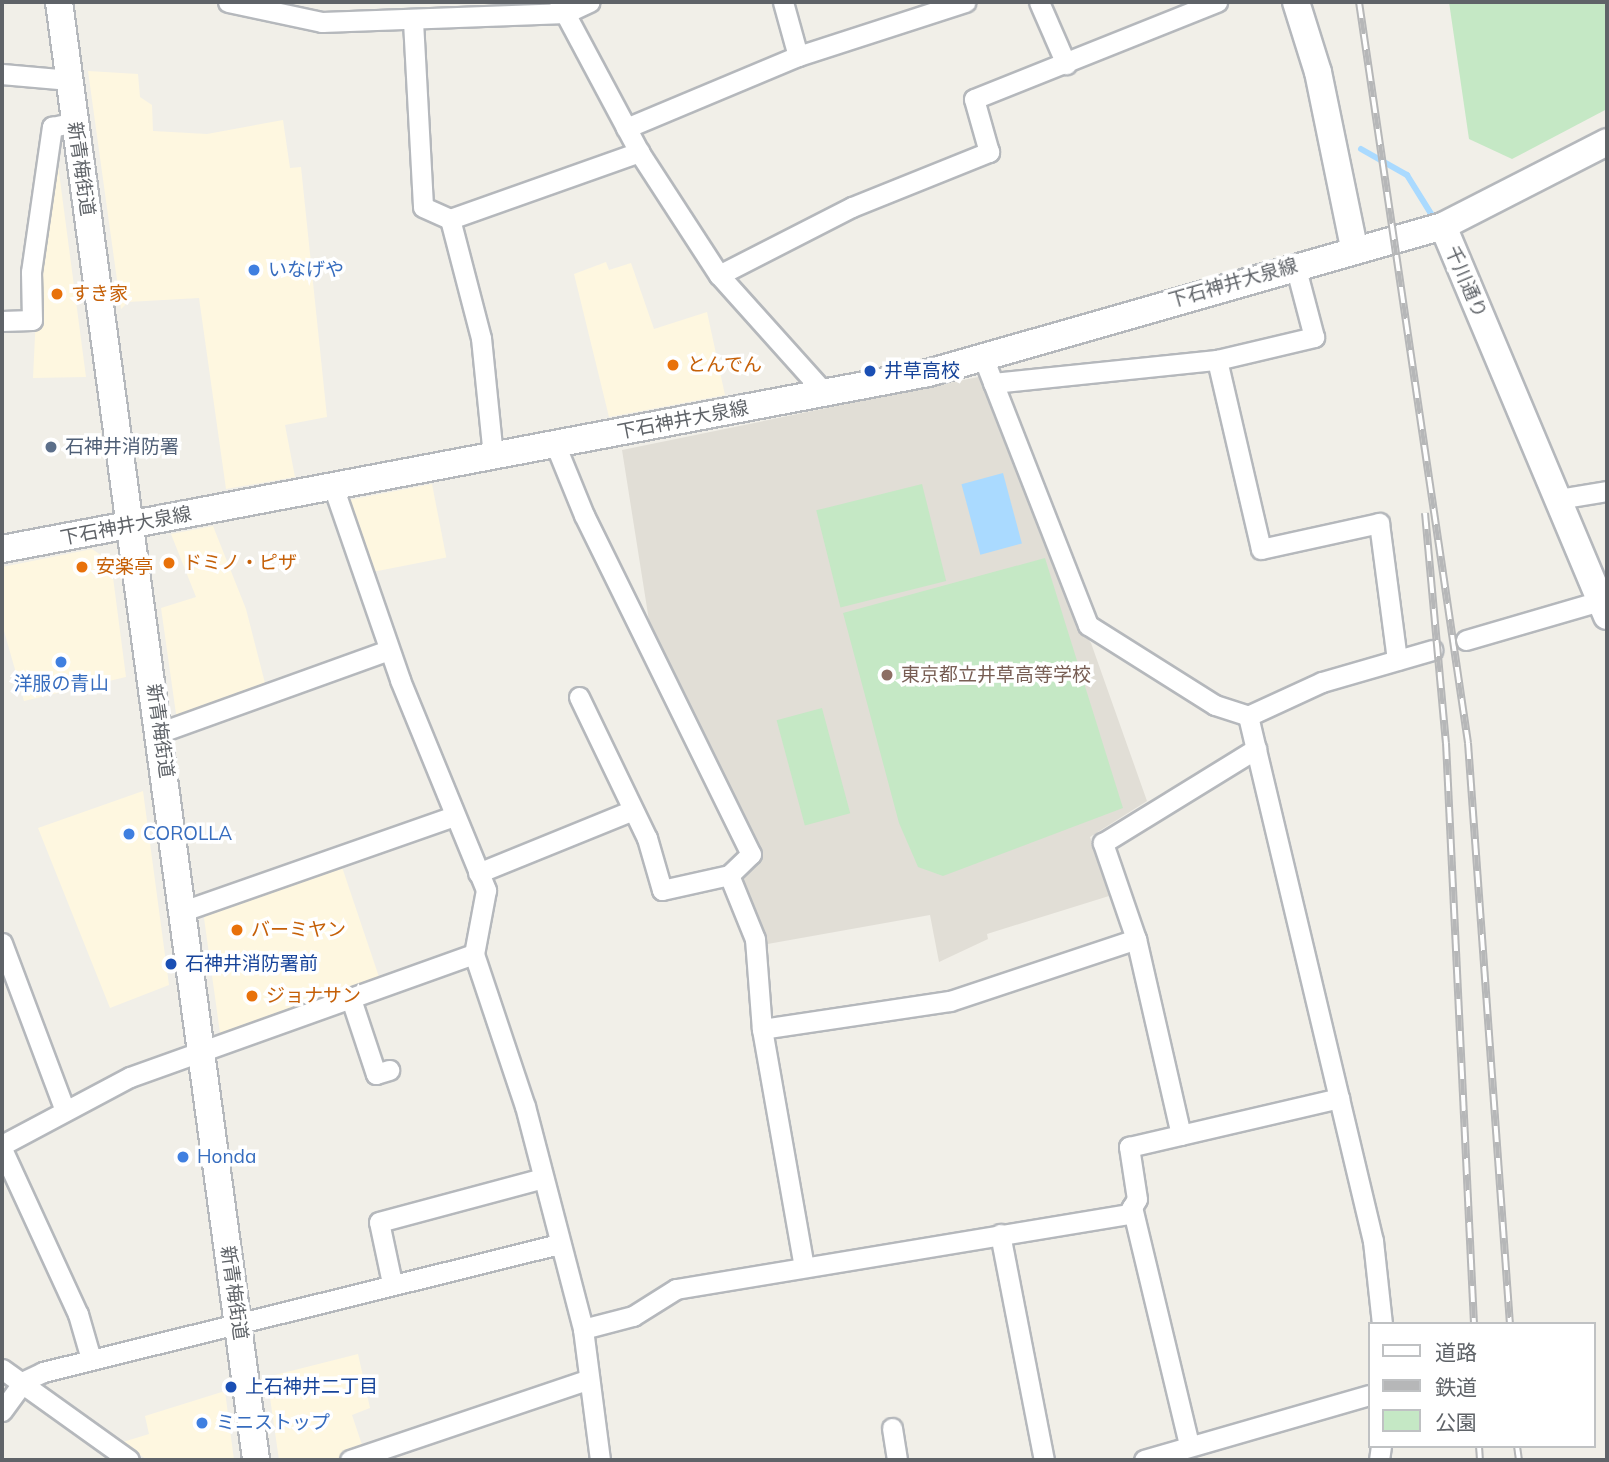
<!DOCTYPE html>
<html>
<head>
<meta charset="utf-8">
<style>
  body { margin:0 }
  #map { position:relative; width:1609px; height:1462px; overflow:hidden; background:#f1efe8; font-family:Mulish,"Noto Sans JP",sans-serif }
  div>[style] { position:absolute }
  .commercial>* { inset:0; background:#fef7e0; transform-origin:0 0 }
  .education>* { inset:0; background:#e1ded6 }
  .green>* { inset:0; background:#c5e8c5; transform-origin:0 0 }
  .water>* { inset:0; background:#aadaff; transform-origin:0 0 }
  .stream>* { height:6px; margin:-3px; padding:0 3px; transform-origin:3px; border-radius:3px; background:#aadaff }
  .roads { filter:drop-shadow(2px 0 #b5b8bc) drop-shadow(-2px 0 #b5b8bc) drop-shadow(0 2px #b5b8bc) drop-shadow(0 -2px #b5b8bc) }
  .street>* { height:19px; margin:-9.5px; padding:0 9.5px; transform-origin:9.5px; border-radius:9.5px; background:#fff }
  .secondary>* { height:26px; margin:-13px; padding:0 13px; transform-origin:13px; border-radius:13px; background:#fff }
  .rail>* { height:8px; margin-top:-4px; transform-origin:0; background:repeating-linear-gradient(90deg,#fff 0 16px,#b6b7b8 0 32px); box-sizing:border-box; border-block:2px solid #b6b7b8 }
  .dots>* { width:19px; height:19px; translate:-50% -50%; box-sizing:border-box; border:4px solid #fff; border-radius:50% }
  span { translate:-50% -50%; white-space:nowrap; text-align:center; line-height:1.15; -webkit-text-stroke:7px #fff; paint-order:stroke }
  .street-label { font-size:19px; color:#5f6368 }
  .shop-label { font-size:19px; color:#366cbe }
  .left { translate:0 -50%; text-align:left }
  .food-label { font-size:19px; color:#c56008 }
  .transit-label { font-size:19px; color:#164399 }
  .service-label { font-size:19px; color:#4e5e75 }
  .education-label { font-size:19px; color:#785e54 }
  .frame { position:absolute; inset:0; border:4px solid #5f6368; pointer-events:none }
  .legend { position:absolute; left:1368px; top:1322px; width:228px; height:126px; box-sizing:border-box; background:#fff; border:2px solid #bfc1c3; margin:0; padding:9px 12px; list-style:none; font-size:21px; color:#5f6368 }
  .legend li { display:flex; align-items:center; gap:14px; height:35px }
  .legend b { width:35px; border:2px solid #bfc1c3 }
</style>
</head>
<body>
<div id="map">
  <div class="commercial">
    <div style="clip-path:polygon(88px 71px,138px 74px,140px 97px,152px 105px,153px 131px,207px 134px,283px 120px,290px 168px,301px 167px,327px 417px,285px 425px,295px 477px,226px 489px,199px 298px,128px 302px,121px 309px)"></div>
    <div style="clip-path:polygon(55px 142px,86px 377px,33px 378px,38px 273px)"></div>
    <div style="clip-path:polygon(606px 262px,609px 270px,631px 263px,654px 329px,707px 312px,725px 395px,609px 417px,574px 274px)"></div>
    <div style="left:432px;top:484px;width:75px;height:87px;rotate:79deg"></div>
    <div style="clip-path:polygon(213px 526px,246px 609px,266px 687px,177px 721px,161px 608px,196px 597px,171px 534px)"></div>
    <div style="clip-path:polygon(92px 549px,111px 562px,126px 677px,24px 701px,2px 624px,2px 567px)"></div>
    <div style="clip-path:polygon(143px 791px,169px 985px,110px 1008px,38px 828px)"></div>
    <div style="clip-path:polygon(341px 864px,380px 980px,220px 1033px,204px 918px,209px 911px)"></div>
    <div style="clip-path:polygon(358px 1354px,370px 1408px,352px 1415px,364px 1451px,337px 1460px,279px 1460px,267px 1377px)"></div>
    <div style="clip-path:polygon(225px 1391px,234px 1460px,147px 1460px,123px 1442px,149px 1434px,145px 1416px)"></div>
  </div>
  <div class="education">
    <div style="clip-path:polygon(983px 376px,1081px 630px,1091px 643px,1147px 801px,1090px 837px,1109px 896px,987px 934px,988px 939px,939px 962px,930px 915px,762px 945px,736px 874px,756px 857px,650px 627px,622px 450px)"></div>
  </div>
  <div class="green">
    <div style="clip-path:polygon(1449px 2px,1607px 2px,1607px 109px,1512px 159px,1469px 139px)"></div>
    <div style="left:922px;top:484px;width:100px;height:109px;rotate:76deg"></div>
    <div style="clip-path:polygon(1045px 558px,1123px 808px,943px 876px,918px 867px,899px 823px,843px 613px)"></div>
    <div style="left:822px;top:708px;width:109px;height:47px;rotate:75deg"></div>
  </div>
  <div class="water">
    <div style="left:1003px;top:473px;width:73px;height:43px;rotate:75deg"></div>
  </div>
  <div class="stream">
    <div style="left:1361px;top:149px;width:53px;rotate:29.5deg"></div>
    <div style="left:1407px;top:175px;width:49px;rotate:58.2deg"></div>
  </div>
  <div class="roads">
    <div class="street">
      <div style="left:228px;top:2px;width:96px;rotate:12deg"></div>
      <div style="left:322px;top:22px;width:244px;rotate:-2.1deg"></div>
      <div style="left:566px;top:13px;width:26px;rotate:-25deg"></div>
      <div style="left:559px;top:2px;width:170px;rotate:61.9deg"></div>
      <div style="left:639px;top:152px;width:147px;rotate:57deg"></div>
      <div style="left:719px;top:275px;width:159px;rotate:48.1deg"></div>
      <div style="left:783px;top:2px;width:56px;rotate:74.5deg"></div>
      <div style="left:1039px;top:2px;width:68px;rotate:66.5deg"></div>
      <div style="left:413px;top:21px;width:186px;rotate:86.9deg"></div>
      <div style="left:423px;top:207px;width:30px;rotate:24deg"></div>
      <div style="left:450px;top:219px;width:201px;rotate:-19.5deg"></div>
      <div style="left:2px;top:74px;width:67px;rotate:5.1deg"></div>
      <div style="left:626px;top:128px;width:186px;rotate:-22.7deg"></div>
      <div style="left:798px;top:56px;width:176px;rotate:-17.9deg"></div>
      <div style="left:450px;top:219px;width:123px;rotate:75.4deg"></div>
      <div style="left:481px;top:338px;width:120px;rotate:84.2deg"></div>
      <div style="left:719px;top:275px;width:149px;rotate:-27.1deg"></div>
      <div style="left:852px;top:207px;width:148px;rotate:-21.9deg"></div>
      <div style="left:989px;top:152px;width:55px;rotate:-105.8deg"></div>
      <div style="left:974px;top:99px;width:262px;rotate:-21.8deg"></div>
      <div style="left:2px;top:321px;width:30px;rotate:-2deg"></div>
      <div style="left:32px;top:320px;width:48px;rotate:-91.2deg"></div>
      <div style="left:31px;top:272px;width:147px;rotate:-81.8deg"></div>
      <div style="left:52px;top:127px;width:24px;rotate:-12deg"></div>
      <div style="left:983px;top:357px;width:288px;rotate:68.6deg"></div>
      <div style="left:1088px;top:625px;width:150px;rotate:32.2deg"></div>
      <div style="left:1215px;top:705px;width:35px;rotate:18deg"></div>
      <div style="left:1217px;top:360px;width:194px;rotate:76.9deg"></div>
      <div style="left:1261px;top:549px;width:121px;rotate:-12.4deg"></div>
      <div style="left:1379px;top:523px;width:138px;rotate:82.5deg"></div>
      <div style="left:993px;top:383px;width:225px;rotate:-5.9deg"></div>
      <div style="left:1217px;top:360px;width:100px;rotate:-13.3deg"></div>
      <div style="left:1314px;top:337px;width:74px;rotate:-104.8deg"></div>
      <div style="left:555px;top:444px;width:77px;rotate:67.8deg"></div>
      <div style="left:584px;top:515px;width:378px;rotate:63.8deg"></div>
      <div style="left:751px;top:854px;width:30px;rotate:136deg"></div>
      <div style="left:729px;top:875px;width:69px;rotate:67.9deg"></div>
      <div style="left:755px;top:939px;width:90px;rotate:85.6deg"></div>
      <div style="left:762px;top:1029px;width:241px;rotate:80deg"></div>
      <div style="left:333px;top:486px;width:205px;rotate:70.9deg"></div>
      <div style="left:400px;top:680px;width:227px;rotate:67.7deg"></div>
      <div style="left:486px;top:890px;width:65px;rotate:100.6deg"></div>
      <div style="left:474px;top:954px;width:160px;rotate:71.5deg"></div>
      <div style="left:525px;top:1106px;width:230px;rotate:75.4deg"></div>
      <div style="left:583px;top:1329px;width:132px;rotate:82.6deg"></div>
      <div style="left:1558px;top:499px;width:50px;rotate:-9.3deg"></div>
      <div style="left:1466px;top:640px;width:147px;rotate:-16.2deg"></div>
      <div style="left:579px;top:697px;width:157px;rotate:64.3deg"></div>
      <div style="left:647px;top:838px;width:54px;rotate:73.9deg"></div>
      <div style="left:662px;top:890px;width:69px;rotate:-12.6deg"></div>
      <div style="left:1248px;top:716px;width:540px;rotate:76.61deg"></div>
      <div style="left:1373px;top:1241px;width:83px;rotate:83.8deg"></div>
      <div style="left:1248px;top:716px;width:81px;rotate:-24.7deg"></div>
      <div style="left:1322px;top:682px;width:115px;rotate:-16.2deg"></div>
      <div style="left:161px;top:732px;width:242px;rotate:-19.8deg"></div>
      <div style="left:478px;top:873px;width:167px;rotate:-22.1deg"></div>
      <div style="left:183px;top:911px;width:288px;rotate:-19.3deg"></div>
      <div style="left:2px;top:943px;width:179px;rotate:69.4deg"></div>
      <div style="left:351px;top:999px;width:79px;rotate:71.6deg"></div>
      <div style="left:376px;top:1074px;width:14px;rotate:-17deg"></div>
      <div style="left:762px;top:1029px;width:190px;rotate:-8.5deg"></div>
      <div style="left:950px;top:1001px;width:196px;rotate:-18.4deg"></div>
      <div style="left:1181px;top:1135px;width:201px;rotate:-102.9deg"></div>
      <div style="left:1136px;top:939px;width:102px;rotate:-109deg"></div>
      <div style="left:1103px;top:843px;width:180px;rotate:-31.6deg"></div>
      <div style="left:2px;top:1145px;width:145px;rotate:-28deg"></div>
      <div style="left:130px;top:1077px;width:365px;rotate:-19.7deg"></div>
      <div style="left:2px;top:1149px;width:182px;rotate:65.3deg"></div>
      <div style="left:78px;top:1314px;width:47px;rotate:73.9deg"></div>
      <div style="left:1132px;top:1207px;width:245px;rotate:76.5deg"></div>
      <div style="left:1000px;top:1234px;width:230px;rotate:79deg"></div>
      <div style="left:392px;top:1283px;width:62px;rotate:-102deg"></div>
      <div style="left:379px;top:1222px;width:170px;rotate:-15deg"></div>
      <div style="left:583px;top:1329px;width:52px;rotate:-14.6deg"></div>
      <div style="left:633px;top:1316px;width:51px;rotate:-32.1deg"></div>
      <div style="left:676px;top:1289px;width:458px;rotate:-9.4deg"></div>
      <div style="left:1128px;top:1214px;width:17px;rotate:-59deg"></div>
      <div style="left:1137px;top:1199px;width:53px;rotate:-98.7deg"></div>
      <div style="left:1129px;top:1147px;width:216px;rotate:-13.1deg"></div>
      <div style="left:2px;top:1369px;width:156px;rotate:35.6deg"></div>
      <div style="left:2px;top:1411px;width:37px;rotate:-54deg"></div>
      <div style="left:24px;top:1381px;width:21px;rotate:-25deg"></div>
      <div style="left:43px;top:1372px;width:532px;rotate:-13.93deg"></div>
      <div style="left:892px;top:1428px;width:32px;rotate:81deg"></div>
      <div style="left:350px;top:1460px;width:252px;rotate:-18.7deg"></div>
      <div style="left:1144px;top:1460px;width:234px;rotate:-16.1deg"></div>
      <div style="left:1379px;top:1460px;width:14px;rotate:-82deg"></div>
    </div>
    <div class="secondary">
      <div style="left:59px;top:2px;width:1471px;rotate:82.3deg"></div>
      <div style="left:1296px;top:2px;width:73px;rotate:72.6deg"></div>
      <div style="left:1318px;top:72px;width:179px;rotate:78.4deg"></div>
      <div style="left:1443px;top:226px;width:423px;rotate:67.2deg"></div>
      <div style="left:2px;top:549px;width:943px;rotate:-10.76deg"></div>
      <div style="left:928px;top:373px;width:536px;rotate:-15.93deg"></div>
      <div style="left:1443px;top:226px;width:184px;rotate:-27.1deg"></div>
    </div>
  </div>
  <div class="rail">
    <div style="left:1359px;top:2px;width:749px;rotate:81.63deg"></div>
    <div style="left:1468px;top:743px;width:583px;rotate:85.87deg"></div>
    <div style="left:1425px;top:513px;width:231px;rotate:84.8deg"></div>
    <div style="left:1446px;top:743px;width:582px;rotate:87.24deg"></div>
    <div style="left:1479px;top:1446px;width:14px;rotate:86deg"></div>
    <div style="left:1517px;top:1446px;width:14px;rotate:82deg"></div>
  </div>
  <div class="dots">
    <div style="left:254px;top:270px;background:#3f7fe0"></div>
    <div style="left:57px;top:294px;background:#e8710a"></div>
    <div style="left:673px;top:365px;background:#e8710a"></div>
    <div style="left:870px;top:371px;background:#1a4fb4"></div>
    <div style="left:51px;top:447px;background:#5c6f8a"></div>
    <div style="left:169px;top:563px;background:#e8710a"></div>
    <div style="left:82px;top:567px;background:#e8710a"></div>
    <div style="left:61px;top:662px;background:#3f7fe0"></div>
    <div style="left:887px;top:675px;background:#8d6e63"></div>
    <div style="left:129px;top:834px;background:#3f7fe0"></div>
    <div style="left:237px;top:930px;background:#e8710a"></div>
    <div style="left:171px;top:964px;background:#1a4fb4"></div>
    <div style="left:252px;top:996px;background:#e8710a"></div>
    <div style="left:183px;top:1157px;background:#3f7fe0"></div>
    <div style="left:231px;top:1387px;background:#1a4fb4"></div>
    <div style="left:202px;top:1423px;background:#3f7fe0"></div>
  </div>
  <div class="street-label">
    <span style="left:81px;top:169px;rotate:82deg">新青梅街道</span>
    <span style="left:1466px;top:282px;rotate:67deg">千川通り</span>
    <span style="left:1233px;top:283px;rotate:-16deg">下石神井大泉線</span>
    <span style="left:683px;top:420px;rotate:-11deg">下石神井大泉線</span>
    <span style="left:126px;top:526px;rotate:-11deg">下石神井大泉線</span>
    <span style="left:160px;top:731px;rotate:82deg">新青梅街道</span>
    <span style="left:234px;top:1293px;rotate:82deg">新青梅街道</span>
  </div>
  <div class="shop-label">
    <span class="left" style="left:268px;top:270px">いなげや</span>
    <span style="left:61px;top:684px">洋服の青山</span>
    <span class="left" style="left:143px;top:834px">COROLLA</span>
    <span class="left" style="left:197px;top:1157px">Honda</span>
    <span class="left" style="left:216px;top:1423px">ミニストップ</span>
  </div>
  <div class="food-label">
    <span class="left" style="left:71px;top:294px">すき家</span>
    <span class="left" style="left:687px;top:365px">とんでん</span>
    <span class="left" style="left:183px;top:563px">ドミノ・ピザ</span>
    <span class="left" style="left:96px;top:567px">安楽亭</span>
    <span class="left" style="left:251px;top:930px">バーミヤン</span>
    <span class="left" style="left:266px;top:996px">ジョナサン</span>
  </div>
  <div class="transit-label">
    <span class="left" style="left:884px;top:371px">井草高校</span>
    <span class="left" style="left:185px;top:964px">石神井消防署前</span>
    <span class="left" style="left:245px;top:1387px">上石神井二丁目</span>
  </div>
  <div class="service-label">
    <span class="left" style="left:65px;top:447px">石神井消防署</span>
  </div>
  <div class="education-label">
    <span class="left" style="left:901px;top:675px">東京都立井草高等学校</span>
  </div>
  <div class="frame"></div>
  <ul class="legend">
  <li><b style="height:9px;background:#fff"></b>道路</li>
  <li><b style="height:9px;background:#b6b7b8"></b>鉄道</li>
  <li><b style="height:19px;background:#c5e8c5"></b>公園</li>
  </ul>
</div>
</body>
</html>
